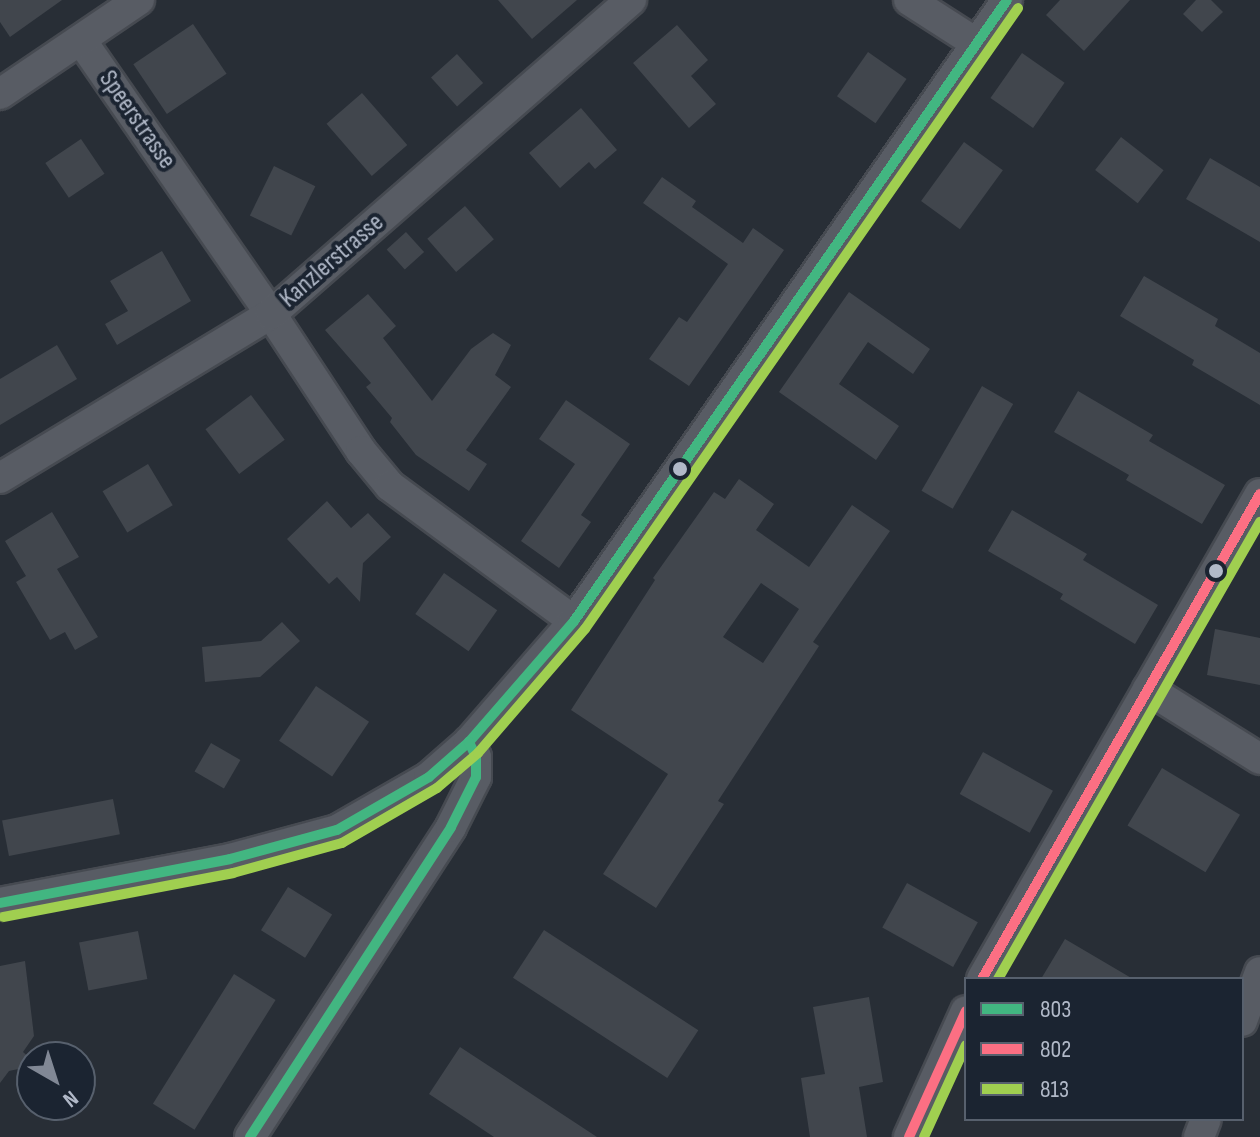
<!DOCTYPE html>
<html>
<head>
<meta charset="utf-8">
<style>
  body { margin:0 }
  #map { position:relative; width:1260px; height:1137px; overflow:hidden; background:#282e36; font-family:"Sofia Sans Condensed",sans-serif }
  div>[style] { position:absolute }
  .building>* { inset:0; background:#41464d; transform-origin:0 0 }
  .roads { filter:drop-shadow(2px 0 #464a51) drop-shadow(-2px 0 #464a51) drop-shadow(0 2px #464a51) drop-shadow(0 -2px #464a51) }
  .street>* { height:30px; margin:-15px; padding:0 15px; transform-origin:15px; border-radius:15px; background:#585c64 }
  .bus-1>* { height:10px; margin:-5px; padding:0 5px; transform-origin:5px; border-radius:5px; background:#42b681 }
  .bus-2>* { height:10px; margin:-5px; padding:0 5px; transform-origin:5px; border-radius:5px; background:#fc6f83 }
  .bus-3>* { height:10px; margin:-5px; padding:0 5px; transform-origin:5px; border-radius:5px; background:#a0cf50 }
  .dots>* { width:22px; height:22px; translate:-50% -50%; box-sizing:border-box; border:4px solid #1b2431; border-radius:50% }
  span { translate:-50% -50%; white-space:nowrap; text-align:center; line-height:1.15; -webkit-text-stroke:8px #1b2431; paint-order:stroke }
  .street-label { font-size:26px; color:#b1b9c8 }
  .legend { position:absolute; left:964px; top:977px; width:280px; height:144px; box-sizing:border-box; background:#1b2431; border:2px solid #57606d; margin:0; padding:10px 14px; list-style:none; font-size:24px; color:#b1b9c8 }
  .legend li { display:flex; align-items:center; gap:16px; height:40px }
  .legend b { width:40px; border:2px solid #57606d }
  .north { position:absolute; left:16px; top:1041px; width:80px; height:80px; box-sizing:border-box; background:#1b2431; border:2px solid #57606d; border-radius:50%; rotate:141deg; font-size:22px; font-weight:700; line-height:32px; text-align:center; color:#b1b9c8 }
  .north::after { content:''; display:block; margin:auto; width:28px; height:36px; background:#818895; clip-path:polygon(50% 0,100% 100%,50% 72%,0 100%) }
</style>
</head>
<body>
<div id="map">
  <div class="building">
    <div style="clip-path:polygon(0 0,62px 0,10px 37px,0 22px)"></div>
    <div style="clip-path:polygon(498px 0,577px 0,532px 39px)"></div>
    <div style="clip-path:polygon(1060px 0,1130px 0,1084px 51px,1046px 15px)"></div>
    <div style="clip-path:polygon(1196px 0,1211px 0,1223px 12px,1202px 32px,1183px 14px)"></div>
    <div style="left:193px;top:24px;width:60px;height:72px;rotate:56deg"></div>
    <div style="clip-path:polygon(677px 25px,708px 60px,691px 76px,716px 104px,689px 128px,633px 63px)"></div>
    <div style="left:868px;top:52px;width:47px;height:54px;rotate:35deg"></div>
    <div style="left:1022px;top:53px;width:52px;height:55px;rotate:35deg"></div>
    <div style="left:457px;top:54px;width:39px;height:35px;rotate:48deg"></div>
    <div style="left:362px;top:93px;width:69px;height:47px;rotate:49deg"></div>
    <div style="clip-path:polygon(581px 108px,617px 150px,595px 169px,589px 162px,560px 188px,529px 153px)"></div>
    <div style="left:1121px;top:137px;width:54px;height:42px;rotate:38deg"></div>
    <div style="left:81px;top:139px;width:42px;height:43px;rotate:56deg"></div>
    <div style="left:964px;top:142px;width:48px;height:73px;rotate:36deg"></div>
    <div style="clip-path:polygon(1210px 158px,1260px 187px,1260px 242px,1186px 199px)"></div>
    <div style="left:274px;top:166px;width:46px;height:55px;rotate:26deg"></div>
    <div style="clip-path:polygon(662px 177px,696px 201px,692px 207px,743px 243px,753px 228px,784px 250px,689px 386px,649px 359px,679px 317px,687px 322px,728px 264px,643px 203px)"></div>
    <div style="left:465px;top:206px;width:44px;height:50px;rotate:49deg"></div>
    <div style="left:406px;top:232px;width:27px;height:26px;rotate:48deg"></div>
    <div style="clip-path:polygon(162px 251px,191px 301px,117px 345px,105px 324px,128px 311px,110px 281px)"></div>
    <div style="clip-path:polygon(1144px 276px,1218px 319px,1215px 326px,1260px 353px,1260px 405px,1192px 365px,1194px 360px,1120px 316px)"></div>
    <div style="clip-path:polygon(849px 292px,930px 349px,913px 374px,868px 342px,839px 384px,899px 426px,876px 460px,779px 392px)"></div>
    <div style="clip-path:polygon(368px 294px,396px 326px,383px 338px,432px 401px,471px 349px,493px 333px,511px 345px,495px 375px,511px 387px,466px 450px,487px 464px,469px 491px,416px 455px,390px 422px,392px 418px,366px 387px,371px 383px,325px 330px)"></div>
    <div style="clip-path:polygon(57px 345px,77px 379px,0 425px,0 379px)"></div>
    <div style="left:982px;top:386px;width:36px;height:121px;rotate:30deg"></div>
    <div style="clip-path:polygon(1078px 391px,1153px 435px,1149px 441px,1225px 485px,1202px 524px,1126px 480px,1129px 475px,1054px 432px)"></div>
    <div style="left:251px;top:395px;width:56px;height:57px;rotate:53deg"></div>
    <div style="clip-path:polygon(566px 400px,630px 444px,581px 515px,591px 522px,559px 568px,521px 541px,575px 464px,539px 439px)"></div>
    <div style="left:148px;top:464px;width:48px;height:53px;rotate:59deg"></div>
    <div style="clip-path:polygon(evenodd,739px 479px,774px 504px,756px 530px,809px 567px,852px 505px,890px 531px,813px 642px,819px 646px,718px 801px,724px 804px,656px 908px,603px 874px,668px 774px,571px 710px,655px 580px,653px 578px,714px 492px,725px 499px,739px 479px,761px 583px,799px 609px,763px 663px,723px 637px,761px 583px)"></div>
    <div style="clip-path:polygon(327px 501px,351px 528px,368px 513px,391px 537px,363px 563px,360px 602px,337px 577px,329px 584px,287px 539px)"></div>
    <div style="clip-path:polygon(1012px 510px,1087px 554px,1083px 560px,1158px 605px,1135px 644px,1060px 599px,1063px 594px,988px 551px)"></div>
    <div style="clip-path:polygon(52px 512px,79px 557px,57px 569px,98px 637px,75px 650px,65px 632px,50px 640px,16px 582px,26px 576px,5px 541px)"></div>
    <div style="left:444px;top:573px;width:65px;height:50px;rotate:35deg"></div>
    <div style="clip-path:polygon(282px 622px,300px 641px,260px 677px,205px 682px,202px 647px,261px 641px)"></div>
    <div style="clip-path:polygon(1215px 629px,1260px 638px,1260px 685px,1207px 675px)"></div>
    <div style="left:316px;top:686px;width:64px;height:66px;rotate:34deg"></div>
    <div style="left:211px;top:743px;width:34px;height:33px;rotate:30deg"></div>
    <div style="left:983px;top:752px;width:80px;height:48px;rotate:29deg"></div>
    <div style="left:1162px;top:768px;width:91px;height:67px;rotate:31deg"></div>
    <div style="left:113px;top:799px;width:36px;height:113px;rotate:79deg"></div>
    <div style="left:907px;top:883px;width:81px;height:51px;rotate:29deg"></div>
    <div style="left:288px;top:887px;width:52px;height:51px;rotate:32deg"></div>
    <div style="left:544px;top:930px;width:184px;height:57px;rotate:33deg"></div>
    <div style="left:138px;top:931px;width:49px;height:60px;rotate:79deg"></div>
    <div style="clip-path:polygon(1065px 939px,1133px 979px,1041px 979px)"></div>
    <div style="clip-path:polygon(25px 961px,34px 1036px,23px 1052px,32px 1060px,32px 1066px,9px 1071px,0 1083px,0 966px)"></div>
    <div style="left:234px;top:974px;width:49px;height:153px;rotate:32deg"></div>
    <div style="clip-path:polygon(869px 997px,883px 1082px,859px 1087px,867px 1137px,810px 1137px,801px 1078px,825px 1074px,813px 1007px)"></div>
    <div style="clip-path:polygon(460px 1047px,597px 1137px,494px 1137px,467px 1119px,429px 1094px)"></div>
  </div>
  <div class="roads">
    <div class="street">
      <div style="left:909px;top:0;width:80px;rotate:32.7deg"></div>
      <div style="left:81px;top:40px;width:333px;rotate:55.3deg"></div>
      <div style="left:271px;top:314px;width:164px;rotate:56.7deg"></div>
      <div style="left:361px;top:451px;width:45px;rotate:50.4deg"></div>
      <div style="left:390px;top:486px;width:228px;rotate:36.3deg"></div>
      <div style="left:0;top:94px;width:168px;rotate:-34.1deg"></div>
      <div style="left:0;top:478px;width:317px;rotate:-31.2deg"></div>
      <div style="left:271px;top:314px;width:478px;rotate:-41.1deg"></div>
      <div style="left:1148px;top:689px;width:132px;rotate:32deg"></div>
      <div style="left:0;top:903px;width:234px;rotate:-10.8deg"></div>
      <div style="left:230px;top:859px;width:111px;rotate:-15.2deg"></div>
      <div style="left:337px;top:830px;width:106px;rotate:-29.9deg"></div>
      <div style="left:429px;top:777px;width:53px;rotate:-41.2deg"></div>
      <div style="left:469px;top:742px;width:160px;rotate:-49deg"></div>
      <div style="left:574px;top:621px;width:757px;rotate:-55.11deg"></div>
      <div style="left:982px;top:979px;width:559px;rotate:-60.18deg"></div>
      <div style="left:1242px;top:1021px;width:52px;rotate:-69.8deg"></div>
      <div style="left:250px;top:1137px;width:369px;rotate:-57deg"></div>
      <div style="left:451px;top:827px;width:56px;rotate:-63.4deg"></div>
      <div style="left:476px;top:777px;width:20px;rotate:-90deg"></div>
      <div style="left:476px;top:757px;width:17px;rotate:-115deg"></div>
      <div style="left:909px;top:1137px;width:138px;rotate:-65.7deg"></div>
      <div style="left:1199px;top:1137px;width:19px;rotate:-69deg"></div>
    </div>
  </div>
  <div class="bus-1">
    <div style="left:0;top:903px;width:234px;rotate:-10.8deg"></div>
    <div style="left:230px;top:859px;width:111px;rotate:-15.2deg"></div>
    <div style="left:337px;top:830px;width:106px;rotate:-29.9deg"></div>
    <div style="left:429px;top:777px;width:53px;rotate:-41.2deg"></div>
    <div style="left:469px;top:742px;width:160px;rotate:-49deg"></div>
    <div style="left:574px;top:621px;width:757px;rotate:-55.11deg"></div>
    <div style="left:250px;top:1137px;width:369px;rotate:-57deg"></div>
    <div style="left:451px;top:827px;width:56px;rotate:-63.4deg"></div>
    <div style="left:476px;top:777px;width:20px;rotate:-90deg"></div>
    <div style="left:476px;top:757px;width:17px;rotate:-115deg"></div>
  </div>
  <div class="bus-2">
    <div style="left:982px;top:979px;width:559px;rotate:-60.18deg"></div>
    <div style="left:909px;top:1137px;width:138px;rotate:-65.7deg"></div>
  </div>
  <div class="bus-3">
    <div style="left:3px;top:917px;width:234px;rotate:-10.8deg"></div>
    <div style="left:233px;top:873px;width:113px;rotate:-15.4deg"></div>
    <div style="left:342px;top:843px;width:110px;rotate:-30.1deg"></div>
    <div style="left:437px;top:788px;width:54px;rotate:-40.5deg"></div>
    <div style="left:478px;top:753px;width:164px;rotate:-49.2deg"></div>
    <div style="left:585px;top:629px;width:757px;rotate:-55.11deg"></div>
    <div style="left:998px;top:979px;width:527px;rotate:-60.17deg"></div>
    <div style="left:924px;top:1137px;width:101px;rotate:-65.5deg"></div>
  </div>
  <div class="dots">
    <div style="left:680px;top:469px;background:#b1b9c8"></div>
    <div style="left:1216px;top:571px;background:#b1b9c8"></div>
  </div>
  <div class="street-label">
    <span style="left:137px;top:120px;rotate:55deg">Speerstrasse</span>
    <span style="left:332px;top:261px;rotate:-41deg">Kanzlerstrasse</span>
  </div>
  <ul class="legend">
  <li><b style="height:10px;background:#42b681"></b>803</li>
  <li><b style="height:10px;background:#fc6f83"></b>802</li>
  <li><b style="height:10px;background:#a0cf50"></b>813</li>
  </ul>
  <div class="north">N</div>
</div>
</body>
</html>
